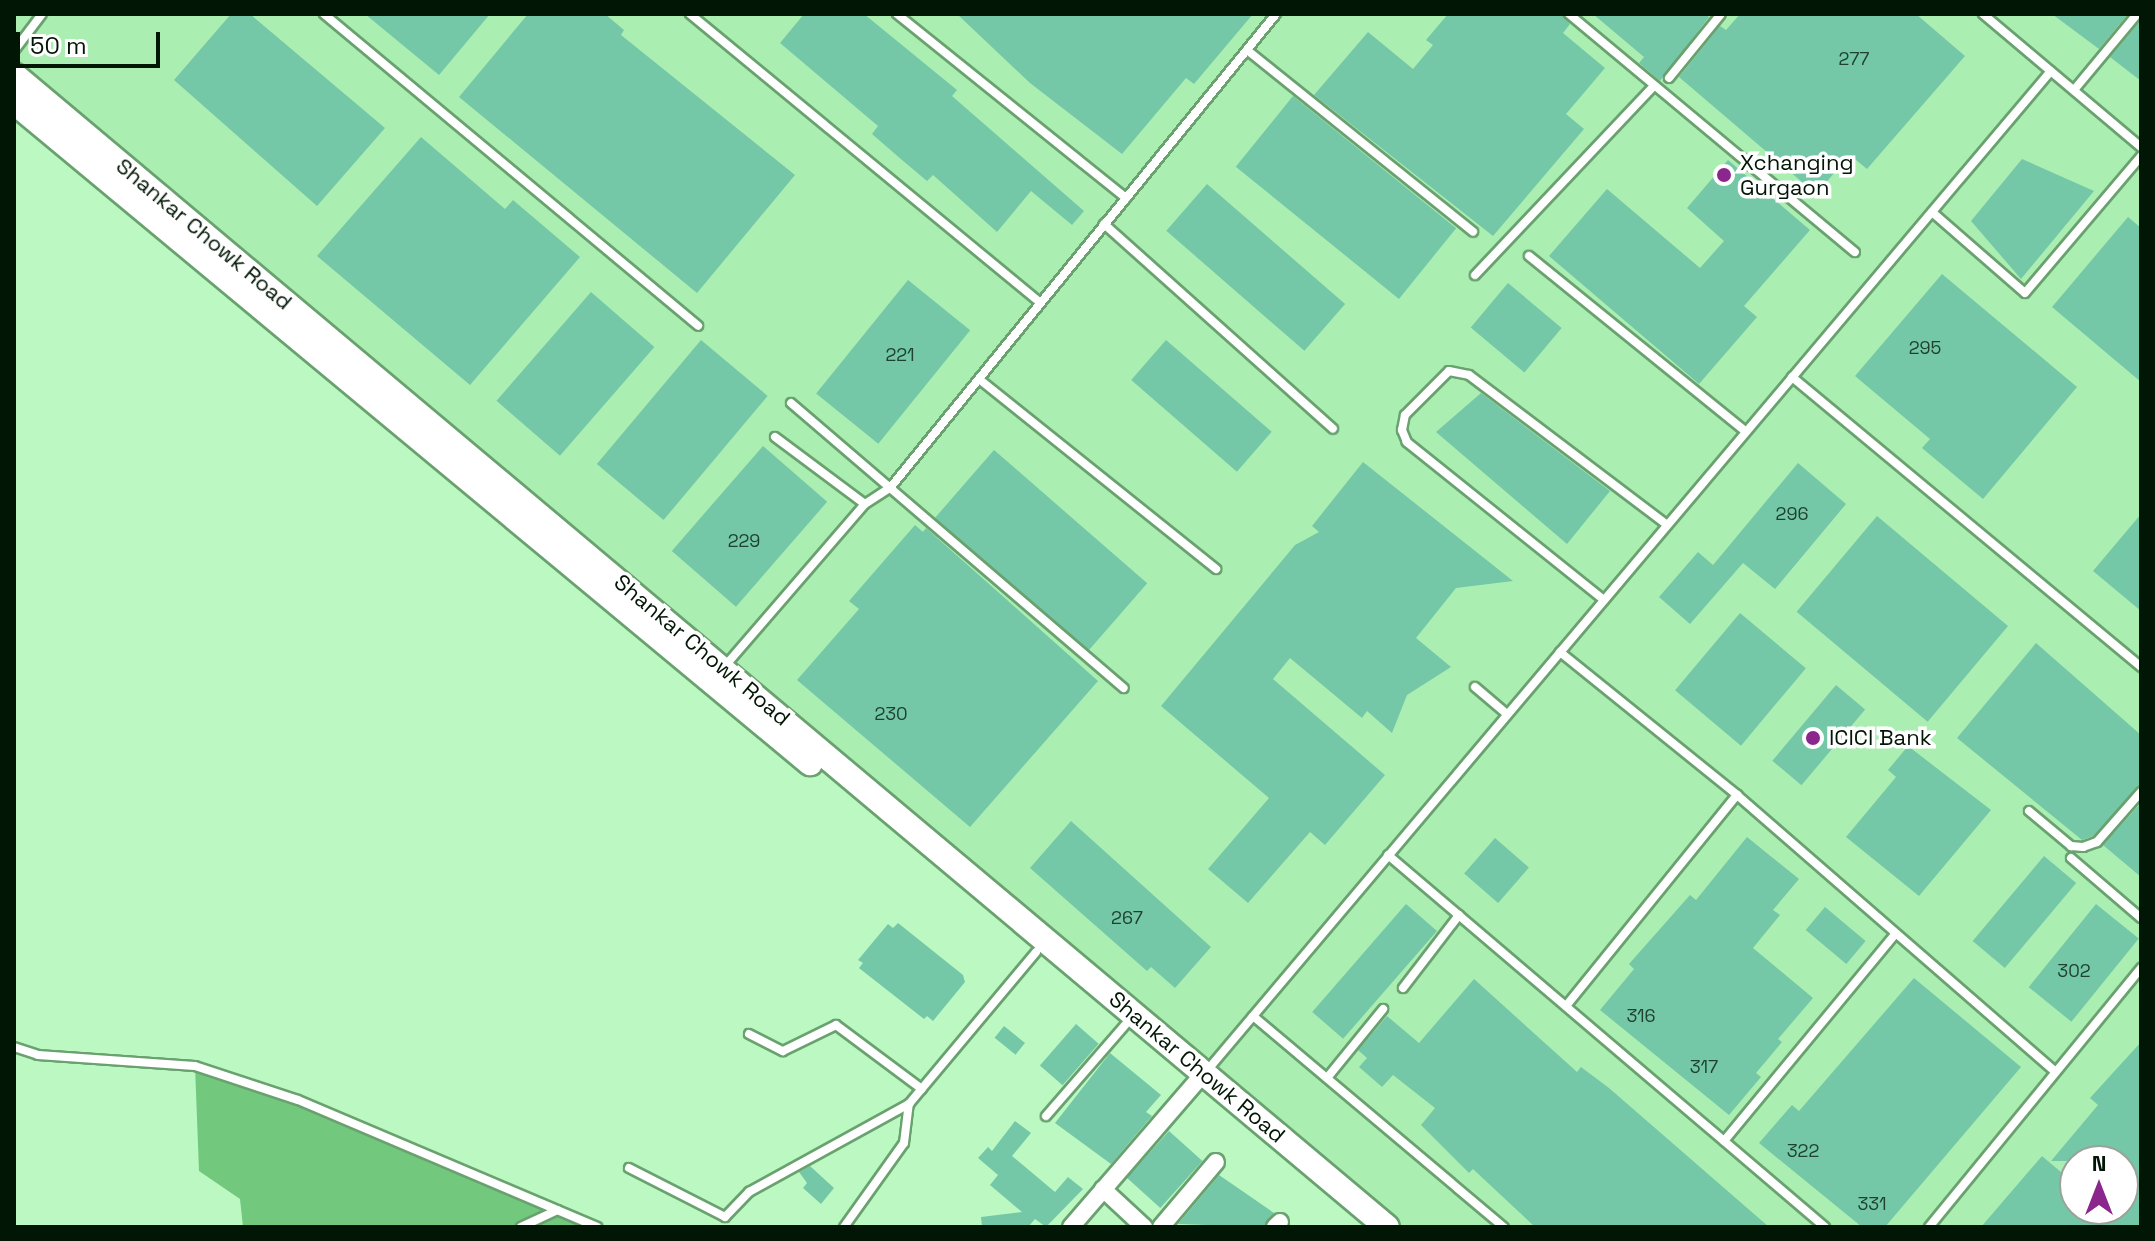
<!DOCTYPE html>
<html>
<head>
<meta charset="utf-8">
<style>
  body { margin:0 }
  #map { position:relative; width:2155px; height:1241px; overflow:hidden; background:#bcf8c2; font-family:"Space Grotesk",sans-serif }
  div>[style] { position:absolute }
  .built>* { inset:0; background:#abeeb2 }
  .forest>* { inset:0; background:#72c87d }
  .building>* { inset:0; background:#74c8a7; transform-origin:0 0 }
  .roads { filter:drop-shadow(2px 0 #69a16f) drop-shadow(-2px 0 #69a16f) drop-shadow(0 2px #69a16f) drop-shadow(0 -2px #69a16f) }
  .lane>* { height:8px; margin:-4px; padding:0 4px; transform-origin:4px; border-radius:4px; background:#fff }
  .street>* { height:16px; margin:-8px; padding:0 8px; transform-origin:8px; border-radius:8px; background:#fff }
  .secondary>* { height:24px; margin:-12px; padding:0 12px; transform-origin:12px; border-radius:12px; background:#fff }
  .dots>* { width:22px; height:22px; translate:-50% -50%; box-sizing:border-box; border:4px solid #fff; border-radius:50% }
  span { translate:-50% -50%; white-space:nowrap; text-align:center; line-height:1.15; -webkit-text-stroke:7px #fff; paint-order:stroke }
  .number-label { font-size:18px; color:#1e422e }
  .number-label span { -webkit-text-stroke-width:0 }
  .poi-label { font-size:22px; color:#021605 }
  .left { translate:0 -50%; text-align:left }
  .street-label { font-size:22px; color:#021605 }
  .frame { position:absolute; inset:0; border:16px solid #021605; pointer-events:none }
  .north { position:absolute; left:2059px; top:1145px; width:80px; height:80px; box-sizing:border-box; background:#fff; border:2px solid #9aa29b; border-radius:50%; rotate:0deg; font-size:22px; font-weight:700; line-height:32px; text-align:center; color:#021605 }
  .north::after { content:''; display:block; margin:auto; width:28px; height:36px; background:#8b268d; clip-path:polygon(50% 0,100% 100%,50% 72%,0 100%) }
  .scale { position:absolute; left:16px; top:32px; width:144px; height:36px; box-sizing:border-box; border:4px solid #021605; border-top:0; padding-left:10px; font-size:24px; line-height:28px; white-space:nowrap; color:#021605; -webkit-text-stroke:6px #fff; paint-order:stroke }
</style>
</head>
<body>
<div id="map">
  <div class="built">
    <div style="clip-path:polygon(evenodd,14px 14px,2141px 14px,2141px 1227px,1399px 1227px,14px 74px,14px 14px,2075px 1161px,2123px 1161px,2123px 1209px,2075px 1209px,2075px 1161px)"></div>
  </div>
  <div class="forest">
    <div style="clip-path:polygon(195px 1066px,298px 1100px,597px 1227px,243px 1227px,240px 1199px,199px 1171px)"></div>
  </div>
  <div class="building">
    <div style="clip-path:polygon(231px 14px,250px 14px,385px 128px,317px 206px,174px 80px)"></div>
    <div style="clip-path:polygon(365px 14px,490px 14px,439px 75px)"></div>
    <div style="clip-path:polygon(528px 14px,605px 14px,624px 30px,621px 35px,795px 175px,697px 293px,459px 97px)"></div>
    <div style="clip-path:polygon(804px 14px,864px 14px,957px 90px,952px 96px,1084px 211px,1072px 225px,1031px 191px,997px 232px,933px 175px,927px 181px,902px 160px,872px 134px,878px 126px,780px 43px)"></div>
    <div style="clip-path:polygon(957px 14px,1253px 14px,1194px 84px,1186px 78px,1122px 154px,1030px 83px)"></div>
    <div style="clip-path:polygon(1448px 14px,1562px 14px,1570px 24px,1563px 33px,1605px 68px,1566px 114px,1584px 129px,1493px 236px,1314px 95px,1368px 32px,1413px 69px,1433px 45px,1426px 40px)"></div>
    <div style="clip-path:polygon(1593px 14px,1706px 14px,1709px 17px,1660px 81px,1639px 63px,1644px 57px)"></div>
    <div style="clip-path:polygon(1740px 14px,1916px 14px,1965px 56px,1867px 169px,1850px 155px,1816px 194px,1679px 77px,1720px 26px,1726px 30px)"></div>
    <div style="clip-path:polygon(2052px 14px,2128px 14px,2099px 49px)"></div>
    <div style="clip-path:polygon(2141px 20px,2141px 81px,2110px 57px)"></div>
    <div style="left:1293px;top:96px;width:210px;height:91px;rotate:39deg"></div>
    <div style="clip-path:polygon(421px 137px,505px 209px,513px 200px,580px 257px,470px 385px,317px 256px)"></div>
    <div style="clip-path:polygon(2022px 159px,2094px 191px,2021px 279px,1971px 221px)"></div>
    <div style="clip-path:polygon(1728px 160px,1810px 230px,1744px 306px,1757px 317px,1699px 384px,1549px 256px,1607px 189px,1700px 268px,1724px 241px,1687px 208px)"></div>
    <div style="left:1207px;top:184px;width:183px;height:62px;rotate:41deg"></div>
    <div style="clip-path:polygon(2128px 217px,2141px 228px,2141px 382px,2052px 307px)"></div>
    <div style="clip-path:polygon(1942px 274px,2077px 387px,1983px 499px,1922px 448px,1930px 439px,1855px 376px)"></div>
    <div style="left:908px;top:280px;width:80px;height:146px;rotate:39deg"></div>
    <div style="left:1508px;top:283px;width:70px;height:58px;rotate:40deg"></div>
    <div style="left:591px;top:292px;width:84px;height:144px;rotate:41deg"></div>
    <div style="left:701px;top:340px;width:87px;height:162px;rotate:40deg"></div>
    <div style="left:1166px;top:340px;width:140px;height:53px;rotate:41deg"></div>
    <div style="clip-path:polygon(1481px 393px,1610px 491px,1567px 544px,1436px 432px)"></div>
    <div style="left:763px;top:446px;width:85px;height:139px;rotate:41deg"></div>
    <div style="left:994px;top:450px;width:203px;height:90px;rotate:41deg"></div>
    <div style="clip-path:polygon(1363px 462px,1513px 581px,1456px 588px,1416px 638px,1451px 667px,1407px 695px,1392px 733px,1367px 711px,1362px 718px,1290px 658px,1273px 679px,1385px 775px,1325px 845px,1310px 832px,1248px 903px,1208px 869px,1269px 798px,1161px 706px,1295px 545px,1319px 532px,1312px 526px)"></div>
    <div style="clip-path:polygon(1798px 463px,1846px 504px,1775px 589px,1743px 563px,1690px 624px,1659px 597px,1698px 552px,1713px 565px)"></div>
    <div style="clip-path:polygon(2141px 514px,2141px 611px,2093px 571px)"></div>
    <div style="left:1877px;top:516px;width:171px;height:125px;rotate:40deg"></div>
    <div style="clip-path:polygon(915px 525px,923px 532px,926px 528px,1098px 681px,970px 827px,797px 680px,859px 609px,849px 601px)"></div>
    <div style="left:1740px;top:613px;width:86px;height:101px;rotate:40deg"></div>
    <div style="clip-path:polygon(2036px 643px,2141px 735px,2141px 785px,2093px 836px,2082px 840px,1957px 738px)"></div>
    <div style="left:1836px;top:685px;width:38px;height:99px;rotate:40deg"></div>
    <div style="clip-path:polygon(1908px 746px,1991px 810px,1919px 896px,1846px 837px,1896px 777px,1888px 770px)"></div>
    <div style="clip-path:polygon(2141px 803px,2141px 877px,2103px 845px)"></div>
    <div style="clip-path:polygon(1071px 821px,1211px 947px,1175px 988px,1151px 967px,1147px 971px,1030px 868px)"></div>
    <div style="clip-path:polygon(1747px 837px,1799px 879px,1773px 910px,1780px 915px,1753px 948px,1813px 998px,1778px 1039px,1782px 1042px,1756px 1073px,1761px 1077px,1729px 1115px,1600px 1010px,1634px 969px,1629px 964px,1690px 895px,1696px 900px)"></div>
    <div style="left:1495px;top:838px;width:45px;height:47px;rotate:41deg"></div>
    <div style="left:2044px;top:856px;width:42px;height:111px;rotate:40deg"></div>
    <div style="left:1406px;top:904px;width:41px;height:143px;rotate:41deg"></div>
    <div style="left:2096px;top:904px;width:55px;height:107px;rotate:39deg"></div>
    <div style="left:1825px;top:907px;width:53px;height:30px;rotate:40deg"></div>
    <div style="clip-path:polygon(898px 923px,963px 975px,965px 982px,933px 1021px,927px 1016px,924px 1019px,859px 968px,863px 963px,858px 960px,888px 924px,893px 928px)"></div>
    <div style="clip-path:polygon(1914px 978px,2021px 1067px,1885px 1227px,1862px 1227px,1759px 1143px,1792px 1105px,1799px 1111px)"></div>
    <div style="clip-path:polygon(1474px 979px,1577px 1072px,1581px 1067px,1609px 1088px,1769px 1227px,1535px 1227px,1473px 1169px,1469px 1173px,1421px 1125px,1435px 1108px,1393px 1075px,1382px 1087px,1359px 1067px,1367px 1058px,1358px 1050px,1387px 1016px,1419px 1043px)"></div>
    <div style="left:1076px;top:1024px;width:30px;height:55px;rotate:41deg"></div>
    <div style="left:1004px;top:1026px;width:27px;height:15px;rotate:39deg"></div>
    <div style="clip-path:polygon(2141px 1042px,2141px 1227px,1981px 1227px,2042px 1156px,2075px 1184px,2075px 1209px,2123px 1209px,2123px 1161px,2051px 1161px,2098px 1105px,2090px 1098px)"></div>
    <div style="clip-path:polygon(1110px 1053px,1161px 1095px,1146px 1112px,1152px 1116px,1111px 1164px,1055px 1123px)"></div>
    <div style="clip-path:polygon(1015px 1121px,1031px 1133px,1012px 1156px,1055px 1192px,1068px 1177px,1083px 1189px,1046px 1227px,1035px 1219px,1028px 1227px,982px 1227px,981px 1217px,1022px 1212px,990px 1185px,998px 1175px,978px 1158px,988px 1147px,992px 1151px)"></div>
    <div style="left:1169px;top:1131px;width:45px;height:63px;rotate:42deg"></div>
    <div style="clip-path:polygon(810px 1166px,834px 1188px,821px 1204px,803px 1188px,807px 1183px,799px 1172px)"></div>
    <div style="clip-path:polygon(1219px 1175px,1274px 1213px,1264px 1227px,1178px 1224px)"></div>
  </div>
  <div class="roads">
    <div class="lane">
      <div style="left:324px;top:14px;width:487px;rotate:39.8deg"></div>
      <div style="left:690px;top:14px;width:454px;rotate:39.5deg"></div>
      <div style="left:897px;top:14px;width:294px;rotate:38.8deg"></div>
      <div style="left:1569px;top:14px;width:372px;rotate:39.8deg"></div>
      <div style="left:1983px;top:14px;width:207px;rotate:40.1deg"></div>
      <div style="left:1247px;top:50px;width:290px;rotate:38.8deg"></div>
      <div style="left:14px;top:51px;width:46px;rotate:-52.9deg"></div>
      <div style="left:1669px;top:78px;width:82px;rotate:-50.9deg"></div>
      <div style="left:2074px;top:90px;width:99px;rotate:-50.3deg"></div>
      <div style="left:1932px;top:212px;width:123px;rotate:41.1deg"></div>
      <div style="left:2025px;top:293px;width:180px;rotate:-49.7deg"></div>
      <div style="left:1104px;top:224px;width:307px;rotate:41.8deg"></div>
      <div style="left:1529px;top:256px;width:279px;rotate:39deg"></div>
      <div style="left:1475px;top:275px;width:259px;rotate:-46.6deg"></div>
      <div style="left:1792px;top:377px;width:454px;rotate:39.7deg"></div>
      <div style="left:979px;top:379px;width:304px;rotate:38.7deg"></div>
      <div style="left:791px;top:403px;width:438px;rotate:40.6deg"></div>
      <div style="left:775px;top:437px;width:112px;rotate:36.7deg"></div>
      <div style="left:1604px;top:600px;width:253px;rotate:-141.3deg"></div>
      <div style="left:1407px;top:442px;width:13px;rotate:-113deg"></div>
      <div style="left:1402px;top:430px;width:15px;rotate:-79deg"></div>
      <div style="left:1405px;top:415px;width:62px;rotate:-45deg"></div>
      <div style="left:1449px;top:371px;width:20px;rotate:11deg"></div>
      <div style="left:1469px;top:375px;width:248px;rotate:37.1deg"></div>
      <div style="left:1560px;top:652px;width:228px;rotate:38.9deg"></div>
      <div style="left:1737px;top:795px;width:422px;rotate:41deg"></div>
      <div style="left:725px;top:666px;width:214px;rotate:-49.2deg"></div>
      <div style="left:865px;top:504px;width:30px;rotate:-33deg"></div>
      <div style="left:890px;top:488px;width:611px;rotate:-50.84deg"></div>
      <div style="left:1475px;top:687px;width:42px;rotate:40.2deg"></div>
      <div style="left:2029px;top:811px;width:55px;rotate:39.8deg"></div>
      <div style="left:2071px;top:846px;width:12px;rotate:5deg"></div>
      <div style="left:2083px;top:847px;width:15px;rotate:-20deg"></div>
      <div style="left:2097px;top:842px;width:67px;rotate:-48.7deg"></div>
      <div style="left:1388px;top:855px;width:574px;rotate:40.41deg"></div>
      <div style="left:2071px;top:858px;width:92px;rotate:40.6deg"></div>
      <div style="left:1403px;top:988px;width:92px;rotate:-52.5deg"></div>
      <div style="left:1566px;top:1006px;width:272px;rotate:-51deg"></div>
      <div style="left:1253px;top:1016px;width:328px;rotate:40.1deg"></div>
      <div style="left:749px;top:1034px;width:38px;rotate:27deg"></div>
      <div style="left:783px;top:1051px;width:59px;rotate:-26.1deg"></div>
      <div style="left:836px;top:1025px;width:107px;rotate:36.7deg"></div>
      <div style="left:14px;top:1047px;width:25px;rotate:18deg"></div>
      <div style="left:38px;top:1055px;width:157px;rotate:4deg"></div>
      <div style="left:195px;top:1066px;width:108px;rotate:18.3deg"></div>
      <div style="left:298px;top:1100px;width:325px;rotate:23deg"></div>
      <div style="left:1205px;top:1073px;width:1311px;rotate:-49.83deg"></div>
      <div style="left:1327px;top:1078px;width:89px;rotate:-50.9deg"></div>
      <div style="left:1046px;top:1116px;width:121px;rotate:-49deg"></div>
      <div style="left:1724px;top:1141px;width:268px;rotate:-50.4deg"></div>
      <div style="left:629px;top:1168px;width:108px;rotate:27deg"></div>
      <div style="left:725px;top:1217px;width:35px;rotate:-46deg"></div>
      <div style="left:749px;top:1192px;width:183px;rotate:-28.8deg"></div>
      <div style="left:909px;top:1104px;width:198px;rotate:-50.1deg"></div>
      <div style="left:521px;top:1227px;width:40px;rotate:-25deg"></div>
      <div style="left:844px;top:1227px;width:103px;rotate:-54.5deg"></div>
      <div style="left:904px;top:1143px;width:39px;rotate:-83deg"></div>
      <div style="left:1929px;top:1227px;width:335px;rotate:-50.7deg"></div>
    </div>
    <div class="street">
      <div style="left:1103px;top:1189px;width:56px;rotate:42.8deg"></div>
      <div style="left:1071px;top:1227px;width:203px;rotate:-49.2deg"></div>
      <div style="left:1161px;top:1227px;width:85px;rotate:-49.8deg"></div>
      <div style="left:1275px;top:1227px;width:7px;rotate:-45deg"></div>
    </div>
    <div class="secondary">
      <div style="left:14px;top:75px;width:1792px;rotate:40deg"></div>
      <div style="left:14px;top:102px;width:1035px;rotate:39.71deg"></div>
    </div>
  </div>
  <div class="dots">
    <div style="left:1724px;top:175px;background:#8b268d"></div>
    <div style="left:1813px;top:738px;background:#8b268d"></div>
  </div>
  <div class="number-label">
    <span style="left:1854px;top:59px">277</span>
    <span style="left:1925px;top:348px">295</span>
    <span style="left:900px;top:355px">221</span>
    <span style="left:1792px;top:514px">296</span>
    <span style="left:744px;top:541px">229</span>
    <span style="left:891px;top:714px">230</span>
    <span style="left:1127px;top:918px">267</span>
    <span style="left:2074px;top:971px">302</span>
    <span style="left:1641px;top:1016px">316</span>
    <span style="left:1704px;top:1067px">317</span>
    <span style="left:1803px;top:1151px">322</span>
    <span style="left:1872px;top:1204px">331</span>
  </div>
  <div class="poi-label">
    <span class="left" style="left:1740px;top:175px">Xchanging<br>Gurgaon</span>
    <span class="left" style="left:1829px;top:738px">ICICI Bank</span>
  </div>
  <div class="street-label">
    <span style="left:204px;top:234px;rotate:40deg">Shankar Chowk Road</span>
    <span style="left:702px;top:650px;rotate:40deg">Shankar Chowk Road</span>
    <span style="left:1197px;top:1067px;rotate:40deg">Shankar Chowk Road</span>
  </div>
  <div class="frame"></div>
  <div class="north">N</div>
  <div class="scale">50 m</div>
</div>
</body>
</html>
